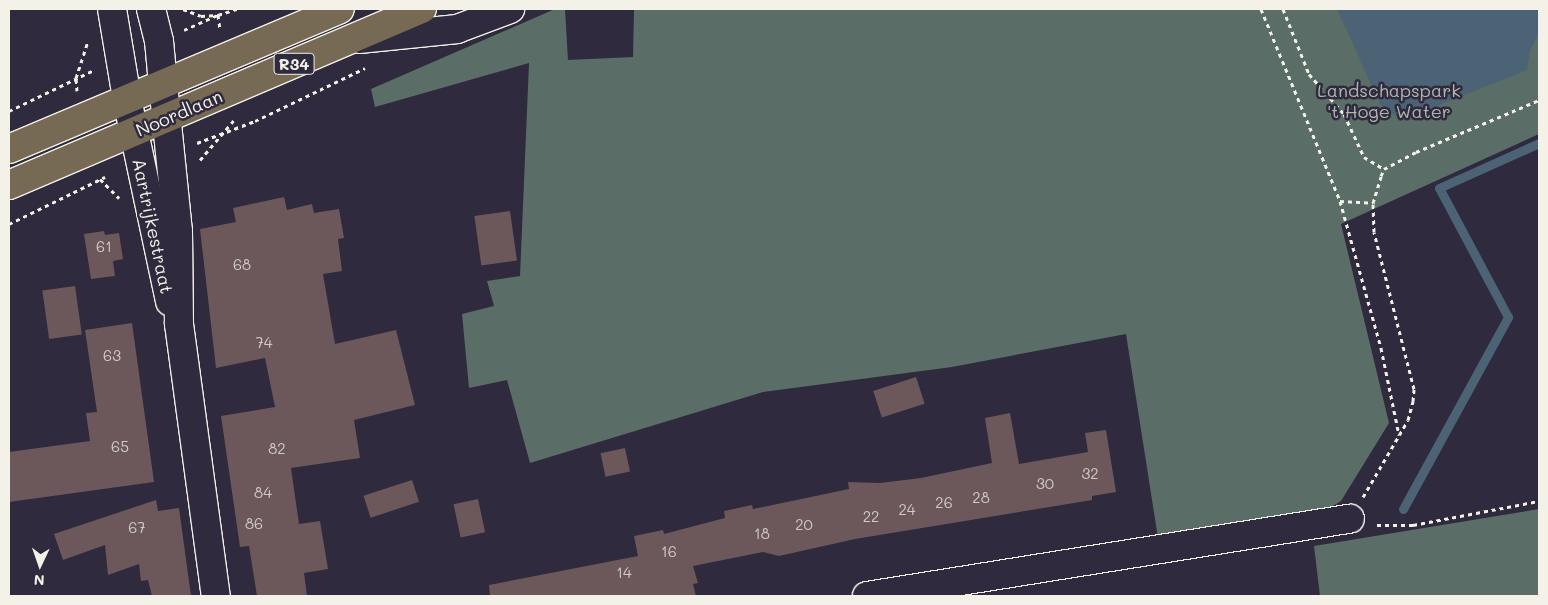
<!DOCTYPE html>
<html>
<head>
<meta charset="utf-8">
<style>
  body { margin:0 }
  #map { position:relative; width:1548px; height:605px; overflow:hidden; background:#2f2a3d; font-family:Mali,sans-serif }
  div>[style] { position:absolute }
  .green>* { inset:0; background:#5a6d66 }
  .water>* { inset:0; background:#4b6375 }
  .stream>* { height:9px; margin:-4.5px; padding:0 4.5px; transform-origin:4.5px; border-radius:4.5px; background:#4b6375 }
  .building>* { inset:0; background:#6c585a; transform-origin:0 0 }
  .path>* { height:3px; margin-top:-1.5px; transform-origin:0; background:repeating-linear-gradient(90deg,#f4f1e8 0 4px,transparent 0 8px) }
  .roads { filter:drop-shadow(1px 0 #f4f1e8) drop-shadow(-1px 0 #f4f1e8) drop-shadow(0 1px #f4f1e8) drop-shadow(0 -1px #f4f1e8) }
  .street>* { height:28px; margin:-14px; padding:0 14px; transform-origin:14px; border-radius:14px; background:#2f2a3d }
  .secondary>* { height:28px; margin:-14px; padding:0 14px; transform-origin:14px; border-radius:14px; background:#2f2a3d }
  .primary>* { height:28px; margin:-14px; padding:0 14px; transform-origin:14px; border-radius:14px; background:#776a54 }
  span { translate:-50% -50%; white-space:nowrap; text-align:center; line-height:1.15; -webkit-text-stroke:5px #2f2a3d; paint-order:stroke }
  .number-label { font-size:15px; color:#d2cbc4 }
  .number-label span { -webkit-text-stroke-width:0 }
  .shield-label span { padding:1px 4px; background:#2f2a3d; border:1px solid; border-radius:4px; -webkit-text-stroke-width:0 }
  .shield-label { font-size:16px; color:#f4f1e8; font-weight:700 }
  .park-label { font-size:18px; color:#afb6ae }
  .street-label { font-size:18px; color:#f4f1e8 }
  .frame { position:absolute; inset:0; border:10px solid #f4f1e8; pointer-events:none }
  .north { position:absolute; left:15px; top:540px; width:50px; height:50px; -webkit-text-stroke:4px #2f2a3d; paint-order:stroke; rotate:183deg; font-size:14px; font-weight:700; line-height:20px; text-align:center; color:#f4f1e8 }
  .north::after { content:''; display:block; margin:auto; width:18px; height:22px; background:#f4f1e8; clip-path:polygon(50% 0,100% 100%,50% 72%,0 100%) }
</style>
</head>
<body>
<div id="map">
  <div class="green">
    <div style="clip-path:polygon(555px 9px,565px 9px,568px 60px,633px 57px,634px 9px,1539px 9px,1539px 134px,1341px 224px,1389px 423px,1341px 501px,1328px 509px,1158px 538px,1126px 334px,952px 367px,763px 392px,530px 463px,507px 380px,469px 388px,462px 314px,494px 306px,487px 281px,520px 276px,529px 63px,375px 107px,371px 89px)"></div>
    <div style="clip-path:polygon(1539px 509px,1539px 596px,1320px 596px,1314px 546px)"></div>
  </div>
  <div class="water">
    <div style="clip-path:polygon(1337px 9px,1539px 9px,1539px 33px,1530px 50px,1527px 70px,1414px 115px,1395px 115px,1380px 104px)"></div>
  </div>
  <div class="stream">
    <div style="left:1403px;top:509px;width:219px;rotate:-61.3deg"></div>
    <div style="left:1508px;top:317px;width:146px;rotate:-118.1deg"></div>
    <div style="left:1439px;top:188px;width:110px;rotate:-24.2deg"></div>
  </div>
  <div class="building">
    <div style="clip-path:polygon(284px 197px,287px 210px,312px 204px,314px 213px,339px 209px,344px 238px,338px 239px,342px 271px,323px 274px,335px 344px,396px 330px,415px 405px,354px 420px,360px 458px,291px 468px,299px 524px,320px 521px,328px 569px,304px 573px,307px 596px,257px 596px,249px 546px,240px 547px,221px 416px,275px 407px,265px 358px,216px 368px,200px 229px,236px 222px,233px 208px)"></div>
    <div style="left:510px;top:211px;width:50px;height:36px;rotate:82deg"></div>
    <div style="clip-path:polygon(104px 231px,105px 235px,119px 233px,123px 259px,113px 261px,115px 276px,91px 279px,84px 234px)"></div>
    <div style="left:75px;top:286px;width:49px;height:33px;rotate:82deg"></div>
    <div style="clip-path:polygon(132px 323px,154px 482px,9px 502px,9px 452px,90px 441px,86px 413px,97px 412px,85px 330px)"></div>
    <div style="left:916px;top:377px;width:28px;height:45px;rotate:72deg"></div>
    <div style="clip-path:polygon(1010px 413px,1019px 464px,1088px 452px,1085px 433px,1106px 430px,1116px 492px,1092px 496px,1092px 500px,855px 539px,779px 556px,763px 552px,693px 566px,698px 583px,693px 584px,696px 596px,490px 596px,489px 585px,638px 556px,634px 536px,663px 530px,664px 534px,725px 518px,724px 511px,752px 505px,753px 509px,849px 489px,848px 482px,880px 483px,921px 478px,992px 463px,985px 418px)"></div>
    <div style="left:625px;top:448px;width:24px;height:25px;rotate:78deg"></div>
    <div style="left:412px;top:480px;width:23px;height:51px;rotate:72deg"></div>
    <div style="left:478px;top:499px;width:34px;height:25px;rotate:78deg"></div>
    <div style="clip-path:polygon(156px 500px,158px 511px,179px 508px,191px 596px,152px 596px,148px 580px,141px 581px,139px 564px,108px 575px,105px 545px,63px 560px,54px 534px)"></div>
  </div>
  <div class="path">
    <div style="left:183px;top:9px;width:19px;rotate:21deg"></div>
    <div style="left:201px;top:16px;width:17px;rotate:-3deg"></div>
    <div style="left:218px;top:15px;width:20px;rotate:-18deg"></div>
    <div style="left:1261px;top:9px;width:208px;rotate:67.6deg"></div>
    <div style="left:1340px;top:201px;width:153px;rotate:74.4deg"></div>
    <div style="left:1381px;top:348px;width:89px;rotate:78.3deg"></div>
    <div style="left:1283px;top:9px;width:70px;rotate:68.2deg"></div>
    <div style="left:1309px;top:74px;width:53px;rotate:48.8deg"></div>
    <div style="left:1344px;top:114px;width:47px;rotate:65.1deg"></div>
    <div style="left:1364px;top:157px;width:23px;rotate:31deg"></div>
    <div style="left:218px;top:15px;width:15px;rotate:82deg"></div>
    <div style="left:184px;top:30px;width:37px;rotate:-24deg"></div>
    <div style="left:77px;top:91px;width:13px;rotate:-94deg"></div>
    <div style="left:76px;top:78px;width:39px;rotate:-72deg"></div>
    <div style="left:9px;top:111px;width:94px;rotate:-25.8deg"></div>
    <div style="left:197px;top:143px;width:62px;rotate:-20.8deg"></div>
    <div style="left:255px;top:121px;width:122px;rotate:-25.7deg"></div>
    <div style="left:200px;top:160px;width:52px;rotate:-49.6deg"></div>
    <div style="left:100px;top:179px;width:27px;rotate:45deg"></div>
    <div style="left:1340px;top:201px;width:33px;rotate:3deg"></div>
    <div style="left:9px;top:224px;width:107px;rotate:-26.1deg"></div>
    <div style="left:1363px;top:497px;width:89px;rotate:-59.7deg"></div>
    <div style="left:1408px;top:420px;width:20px;rotate:-75deg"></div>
    <div style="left:1413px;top:401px;width:12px;rotate:-85deg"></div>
    <div style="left:1414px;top:389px;width:162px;rotate:-104.3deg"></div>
    <div style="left:1374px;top:232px;width:29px;rotate:-92deg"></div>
    <div style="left:1373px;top:203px;width:28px;rotate:-73deg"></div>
    <div style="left:1381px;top:176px;width:8px;rotate:-67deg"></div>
    <div style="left:1384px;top:169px;width:36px;rotate:-28deg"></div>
    <div style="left:1416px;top:152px;width:134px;rotate:-22.9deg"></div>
    <div style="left:1377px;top:525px;width:36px"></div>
    <div style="left:1413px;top:525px;width:128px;rotate:-10.8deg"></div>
  </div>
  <div class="roads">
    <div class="street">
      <div style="left:112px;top:9px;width:91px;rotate:80.5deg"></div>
      <div style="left:151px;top:9px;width:33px;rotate:76deg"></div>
      <div style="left:159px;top:41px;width:43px;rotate:84.7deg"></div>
      <div style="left:359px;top:39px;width:99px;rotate:-5.8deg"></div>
      <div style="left:457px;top:29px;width:57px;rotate:-20.7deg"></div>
      <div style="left:867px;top:596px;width:489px;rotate:-9.1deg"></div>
    </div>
    <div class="secondary">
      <div style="left:163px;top:84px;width:148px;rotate:84.2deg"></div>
      <div style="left:178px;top:231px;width:93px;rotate:89.4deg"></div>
      <div style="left:179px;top:324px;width:275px;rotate:82.3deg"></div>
      <div style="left:127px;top:99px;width:207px;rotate:78deg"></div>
    </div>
    <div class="primary">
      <div style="left:9px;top:149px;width:359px;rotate:-22.9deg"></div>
      <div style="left:9px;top:185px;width:449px;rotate:-23.1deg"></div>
    </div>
  </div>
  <div class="number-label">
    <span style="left:104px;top:247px">61</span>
    <span style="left:242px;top:265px">68</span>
    <span style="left:264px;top:343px">74</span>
    <span style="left:112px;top:356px">63</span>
    <span style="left:120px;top:447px">65</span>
    <span style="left:277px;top:449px">82</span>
    <span style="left:1090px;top:474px">32</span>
    <span style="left:1045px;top:484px">30</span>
    <span style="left:263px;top:493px">84</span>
    <span style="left:981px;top:498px">28</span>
    <span style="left:944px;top:503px">26</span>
    <span style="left:907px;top:510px">24</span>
    <span style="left:871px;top:517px">22</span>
    <span style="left:254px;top:524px">86</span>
    <span style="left:804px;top:525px">20</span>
    <span style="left:137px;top:528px">67</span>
    <span style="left:762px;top:534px">18</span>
    <span style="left:669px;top:552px">16</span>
    <span style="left:624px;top:573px">14</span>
  </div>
  <div class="shield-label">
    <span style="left:294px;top:64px">R34</span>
  </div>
  <div class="park-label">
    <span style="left:1389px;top:101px">Landschapspark<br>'t Hoge Water</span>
  </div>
  <div class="street-label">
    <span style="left:179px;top:113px;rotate:-23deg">Noordlaan</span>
    <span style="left:153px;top:226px;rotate:78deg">Aartrijkestraat</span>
  </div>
  <div class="frame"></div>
  <div class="north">N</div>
</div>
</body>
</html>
